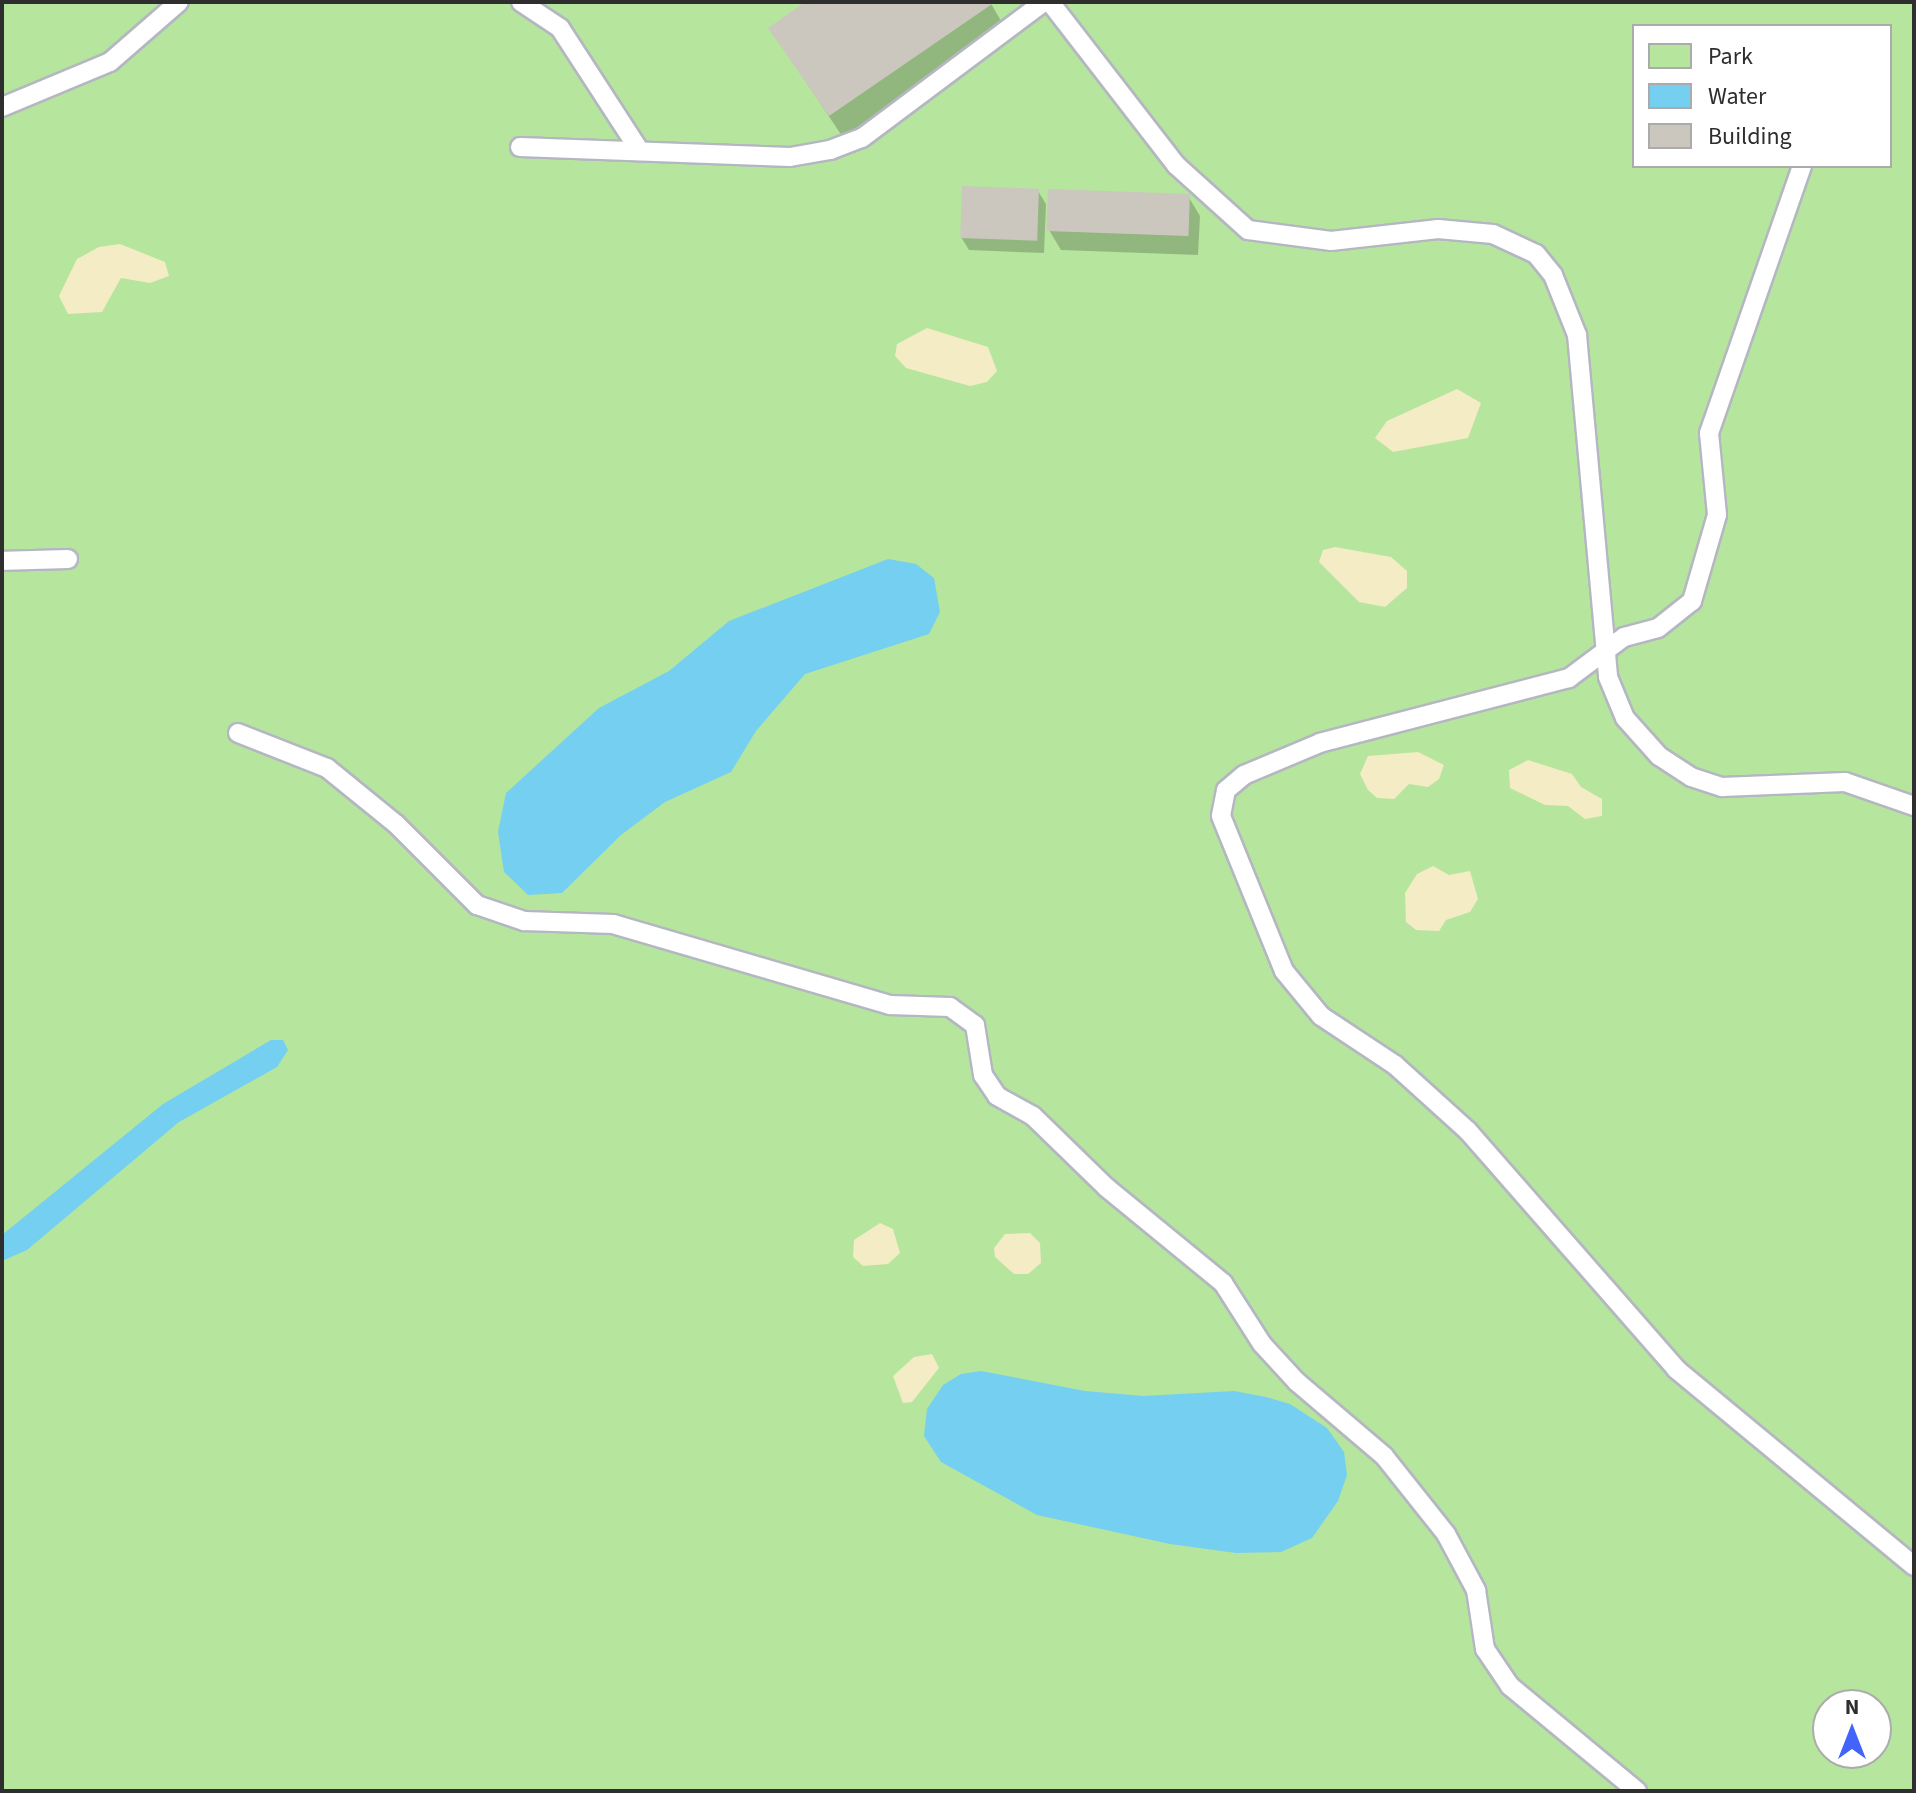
<!DOCTYPE html>
<html>
<head>
<meta charset="utf-8">
<style>
  body { margin:0 }
  #map { position:relative; width:1916px; height:1793px; overflow:hidden; background:#efe9e1; font-family:"Source Sans 3",sans-serif }
  div>[style] { position:absolute }
  .green>* { inset:0; background:#b6e59e }
  .sand>* { inset:0; background:#f3ecc5 }
  .water>* { inset:0; background:#75cff0 }
  .shadow>* { inset:0; background:#0003 }
  .building>* { inset:0; background:#cbc7bf; transform-origin:0 0 }
  .roads { filter:drop-shadow(2px 0 #b4b7c1) drop-shadow(-2px 0 #b4b7c1) drop-shadow(0 2px #b4b7c1) drop-shadow(0 -2px #b4b7c1) }
  .service>* { height:18px; margin:-9px; padding:0 9px; transform-origin:9px; border-radius:9px; background:#fff }
  span { translate:-50% -50%; white-space:nowrap; text-align:center; line-height:1.15; -webkit-text-stroke:6px #fff; paint-order:stroke }
  .frame { position:absolute; inset:0; border:4px solid #2e2e2e; pointer-events:none }
  .legend { position:absolute; left:1632px; top:24px; width:260px; height:144px; box-sizing:border-box; background:#fff; border:2px solid #ababab; margin:0; padding:10px 14px; list-style:none; font-size:24px; color:#2e2e2e }
  .legend li { display:flex; align-items:center; gap:16px; height:40px }
  .legend b { width:40px; border:2px solid #ababab }
  .north { position:absolute; left:1812px; top:1689px; width:80px; height:80px; box-sizing:border-box; background:#fff; border:2px solid #ababab; border-radius:50%; rotate:0deg; font-size:22px; font-weight:700; line-height:32px; text-align:center; color:#2e2e2e }
  .north::after { content:''; display:block; margin:auto; width:28px; height:36px; background:#4264fb; clip-path:polygon(50% 0,100% 100%,50% 72%,0 100%) }
</style>
</head>
<body>
<div id="map">
  <div class="green">
    <div style="clip-path:polygon(evenodd,2px 2px,1914px 2px,1914px 1791px,2px 1791px,2px 2px,1634px 26px,1890px 26px,1890px 166px,1634px 166px,1634px 26px,2px 2px,1828px 1705px,1876px 1705px,1876px 1753px,1828px 1753px,1828px 1705px)"></div>
  </div>
  <div class="sand">
    <div style="clip-path:polygon(120px 244px,165px 262px,169px 276px,150px 283px,121px 278px,102px 312px,68px 314px,59px 296px,77px 259px,99px 247px)"></div>
    <div style="clip-path:polygon(927px 328px,988px 347px,997px 371px,987px 382px,970px 386px,906px 368px,895px 356px,897px 344px)"></div>
    <div style="clip-path:polygon(1457px 389px,1481px 403px,1468px 438px,1393px 452px,1375px 438px,1387px 421px)"></div>
    <div style="clip-path:polygon(1335px 547px,1391px 557px,1407px 571px,1407px 588px,1385px 607px,1359px 602px,1319px 562px,1323px 550px)"></div>
    <div style="clip-path:polygon(1418px 752px,1444px 765px,1439px 779px,1428px 787px,1409px 784px,1394px 799px,1377px 798px,1368px 790px,1360px 774px,1368px 756px)"></div>
    <div style="clip-path:polygon(1528px 760px,1572px 774px,1581px 787px,1602px 799px,1602px 816px,1585px 819px,1568px 806px,1545px 805px,1510px 788px,1509px 770px)"></div>
    <div style="clip-path:polygon(1433px 866px,1449px 875px,1470px 871px,1478px 899px,1470px 912px,1446px 920px,1439px 931px,1416px 930px,1406px 922px,1405px 893px,1417px 874px)"></div>
    <div style="clip-path:polygon(880px 1223px,893px 1229px,900px 1253px,888px 1264px,863px 1266px,853px 1257px,854px 1240px)"></div>
    <div style="clip-path:polygon(1030px 1233px,1040px 1243px,1041px 1263px,1028px 1274px,1014px 1274px,995px 1257px,994px 1248px,1005px 1234px)"></div>
    <div style="clip-path:polygon(932px 1354px,939px 1368px,912px 1402px,903px 1403px,893px 1376px,914px 1357px)"></div>
  </div>
  <div class="water">
    <div style="clip-path:polygon(888px 559px,916px 564px,934px 578px,940px 612px,929px 634px,805px 674px,756px 731px,731px 772px,665px 802px,621px 835px,562px 893px,528px 895px,504px 872px,498px 832px,506px 793px,599px 708px,669px 671px,729px 621px)"></div>
    <div style="clip-path:polygon(271px 1040px,283px 1040px,288px 1050px,277px 1067px,179px 1122px,27px 1250px,2px 1261px,2px 1235px,163px 1104px)"></div>
    <div style="clip-path:polygon(981px 1371px,1085px 1391px,1143px 1396px,1234px 1391px,1266px 1397px,1290px 1404px,1327px 1428px,1344px 1452px,1347px 1475px,1338px 1501px,1312px 1538px,1281px 1552px,1236px 1553px,1170px 1544px,1037px 1515px,941px 1462px,924px 1436px,927px 1409px,943px 1385px,961px 1374px)"></div>
  </div>
  <div class="shadow">
    <div style="clip-path:polygon(809px 2px,990px 2px,1007px 31px,846px 142px,770px 28px)"></div>
    <div style="clip-path:polygon(1038px 191px,1046px 204px,1044px 253px,969px 250px,961px 237px)"></div>
    <div style="clip-path:polygon(1188px 196px,1200px 216px,1198px 255px,1061px 250px,1049px 230px)"></div>
  </div>
  <div class="building">
    <div style="clip-path:polygon(805px 2px,995px 2px,829px 116px,768px 28px)"></div>
    <div style="left:962px;top:186px;width:77px;height:52px;rotate:2deg"></div>
    <div style="left:1048px;top:189px;width:142px;height:42px;rotate:2deg"></div>
  </div>
  <div class="roads">
    <div class="service">
      <div style="left:521px;top:2px;width:47px;rotate:33.7deg"></div>
      <div style="left:560px;top:28px;width:147px;rotate:57deg"></div>
      <div style="left:1050px;top:2px;width:206px;rotate:52.3deg"></div>
      <div style="left:1176px;top:165px;width:97px;rotate:42.1deg"></div>
      <div style="left:1248px;top:230px;width:84px;rotate:7.5deg"></div>
      <div style="left:1331px;top:241px;width:108px;rotate:-6.4deg"></div>
      <div style="left:1438px;top:229px;width:55px;rotate:5.2deg"></div>
      <div style="left:1493px;top:234px;width:47px;rotate:24.9deg"></div>
      <div style="left:1536px;top:254px;width:27px;rotate:51deg"></div>
      <div style="left:1553px;top:275px;width:65px;rotate:68.2deg"></div>
      <div style="left:1577px;top:335px;width:343px;rotate:84.8deg"></div>
      <div style="left:1608px;top:677px;width:44px;rotate:67.5deg"></div>
      <div style="left:1625px;top:718px;width:51px;rotate:48.2deg"></div>
      <div style="left:1659px;top:756px;width:38px;rotate:33deg"></div>
      <div style="left:1691px;top:777px;width:33px;rotate:18deg"></div>
      <div style="left:1722px;top:787px;width:123px;rotate:-2.3deg"></div>
      <div style="left:1845px;top:782px;width:73px;rotate:19.2deg"></div>
      <div style="left:2px;top:107px;width:117px;rotate:-22.6deg"></div>
      <div style="left:110px;top:62px;width:91px;rotate:-41deg"></div>
      <div style="left:520px;top:147px;width:270px;rotate:2.1deg"></div>
      <div style="left:790px;top:157px;width:41px;rotate:-9.9deg"></div>
      <div style="left:830px;top:150px;width:34px;rotate:-21deg"></div>
      <div style="left:862px;top:138px;width:227px;rotate:-36.8deg"></div>
      <div style="left:1802px;top:166px;width:283px;rotate:109.2deg"></div>
      <div style="left:1709px;top:433px;width:82px;rotate:84.4deg"></div>
      <div style="left:1717px;top:515px;width:90px;rotate:106.2deg"></div>
      <div style="left:1692px;top:601px;width:43px;rotate:141.5deg"></div>
      <div style="left:1658px;top:628px;width:35px;rotate:165deg"></div>
      <div style="left:1624px;top:637px;width:69px;rotate:143.3deg"></div>
      <div style="left:1569px;top:678px;width:257px;rotate:165.4deg"></div>
      <div style="left:1320px;top:743px;width:82px;rotate:157.2deg"></div>
      <div style="left:1244px;top:775px;width:23px;rotate:140deg"></div>
      <div style="left:1226px;top:790px;width:26px;rotate:101deg"></div>
      <div style="left:1221px;top:816px;width:167px;rotate:67.9deg"></div>
      <div style="left:1284px;top:971px;width:58px;rotate:50.6deg"></div>
      <div style="left:1321px;top:1016px;width:89px;rotate:33.5deg"></div>
      <div style="left:1395px;top:1065px;width:98px;rotate:42.1deg"></div>
      <div style="left:1468px;top:1131px;width:316px;rotate:48.8deg"></div>
      <div style="left:1676px;top:1369px;width:309px;rotate:39.6deg"></div>
      <div style="left:2px;top:561px;width:66px;rotate:-1.7deg"></div>
      <div style="left:238px;top:733px;width:96px;rotate:21.5deg"></div>
      <div style="left:327px;top:768px;width:89px;rotate:39.1deg"></div>
      <div style="left:396px;top:824px;width:115px;rotate:45deg"></div>
      <div style="left:477px;top:905px;width:50px;rotate:18.8deg"></div>
      <div style="left:524px;top:921px;width:89px;rotate:1.9deg"></div>
      <div style="left:613px;top:924px;width:289px;rotate:16.3deg"></div>
      <div style="left:890px;top:1005px;width:60px;rotate:1.9deg"></div>
      <div style="left:950px;top:1007px;width:31px;rotate:36deg"></div>
      <div style="left:975px;top:1025px;width:51px;rotate:80.9deg"></div>
      <div style="left:983px;top:1075px;width:25px;rotate:56deg"></div>
      <div style="left:997px;top:1096px;width:41px;rotate:29.1deg"></div>
      <div style="left:1033px;top:1116px;width:103px;rotate:44.2deg"></div>
      <div style="left:1107px;top:1188px;width:150px;rotate:39.3deg"></div>
      <div style="left:1223px;top:1283px;width:72px;rotate:57.4deg"></div>
      <div style="left:1262px;top:1344px;width:52px;rotate:47.4deg"></div>
      <div style="left:1297px;top:1382px;width:114px;rotate:40.4deg"></div>
      <div style="left:1384px;top:1456px;width:100px;rotate:51.5deg"></div>
      <div style="left:1446px;top:1534px;width:64px;rotate:61.8deg"></div>
      <div style="left:1476px;top:1590px;width:60px;rotate:81.3deg"></div>
      <div style="left:1485px;top:1649px;width:45px;rotate:56deg"></div>
      <div style="left:1510px;top:1686px;width:165px;rotate:39.6deg"></div>
    </div>
  </div>
  <div class="frame"></div>
  <ul class="legend">
  <li><b style="height:22px;background:#b6e59e"></b>Park</li>
  <li><b style="height:22px;background:#75cff0"></b>Water</li>
  <li><b style="height:22px;background:#cbc7bf"></b>Building</li>
  </ul>
  <div class="north">N</div>
</div>
</body>
</html>
